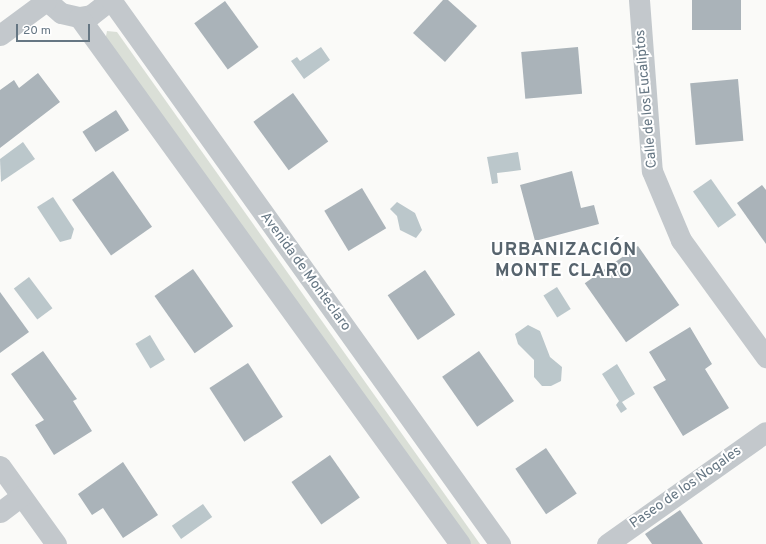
<!DOCTYPE html>
<html>
<head>
<meta charset="utf-8">
<style>
  body { margin:0 }
  #map { position:relative; width:766px; height:544px; overflow:hidden; background:#fafaf8; font-family:Overpass,sans-serif }
  div>[style] { position:absolute }
  .green>* { inset:0; background:#dadfd7 }
  .water>* { inset:0; background:#bbc7cb; transform-origin:0 0 }
  .building>* { inset:0; background:#aab3b9; transform-origin:0 0 }
  .street>* { height:21px; margin:-10.5px; padding:0 10.5px; transform-origin:10.5px; border-radius:10.5px; background:#c3c8cc }
  span { translate:-50% -50%; white-space:nowrap; text-align:center; line-height:1.15; -webkit-text-stroke:4px #fff; paint-order:stroke }
  .street-label { font-size:14px; color:#657683 }
  .district-label { font-size:18px; color:#57646e; font-weight:700; letter-spacing:1px }
  .scale { position:absolute; left:16px; top:24px; width:74px; height:18px; box-sizing:border-box; border:2px solid #657683; border-top:0; padding-left:5px; font-size:12px; line-height:14px; white-space:nowrap; color:#657683; -webkit-text-stroke:3px #fff; paint-order:stroke }
</style>
</head>
<body>
<div id="map">
  <div class="green">
    <div style="clip-path:polygon(107px 31px,117px 32px,480px 544px,468px 544px,105px 41px)"></div>
  </div>
  <div class="water">
    <div style="clip-path:polygon(321px 47px,330px 60px,304px 79px,291px 61px,297px 57px,300px 61px)"></div>
    <div style="clip-path:polygon(23px 142px,35px 159px,1px 182px,0 159px)"></div>
    <div style="clip-path:polygon(518px 152px,521px 170px,497px 173px,498px 183px,492px 184px,487px 157px)"></div>
    <div style="left:711px;top:179px;width:44px;height:22px;rotate:55deg"></div>
    <div style="clip-path:polygon(53px 197px,74px 229px,71px 239px,60px 242px,37px 207px)"></div>
    <div style="clip-path:polygon(397px 202px,415px 213px,422px 230px,416px 238px,400px 230px,397px 216px,390px 209px)"></div>
    <div style="left:29px;top:277px;width:39px;height:19px;rotate:53deg"></div>
    <div style="left:557px;top:287px;width:26px;height:16px;rotate:58deg"></div>
    <div style="clip-path:polygon(528px 325px,540px 331px,550px 357px,562px 367px,561px 381px,551px 386px,542px 386px,534px 377px,534px 360px,518px 344px,515px 334px)"></div>
    <div style="left:150px;top:335px;width:29px;height:17px;rotate:59deg"></div>
    <div style="clip-path:polygon(617px 364px,635px 394px,622px 402px,627px 409px,621px 413px,616px 405px,619px 401px,602px 374px)"></div>
    <div style="left:203px;top:504px;width:16px;height:38px;rotate:55deg"></div>
  </div>
  <div class="building">
    <div style="clip-path:polygon(443px 0,448px 0,477px 26px,445px 62px,413px 33px)"></div>
    <div style="left:692px;top:0;width:49px;height:30px"></div>
    <div style="left:225px;top:1px;width:57px;height:38px;rotate:54deg"></div>
    <div style="left:578px;top:47px;width:47px;height:57px;rotate:85deg"></div>
    <div style="clip-path:polygon(38px 73px,60px 102px,0 148px,0 90px,14px 80px,19px 88px)"></div>
    <div style="left:738px;top:79px;width:62px;height:48px;rotate:85deg"></div>
    <div style="left:293px;top:93px;width:60px;height:49px;rotate:54deg"></div>
    <div style="left:116px;top:110px;width:24px;height:40px;rotate:57deg"></div>
    <div style="left:113px;top:171px;width:68px;height:50px;rotate:55deg"></div>
    <div style="clip-path:polygon(572px 171px,581px 208px,594px 205px,599px 224px,535px 241px,520px 185px)"></div>
    <div style="clip-path:polygon(762px 185px,766px 190px,766px 244px,737px 203px)"></div>
    <div style="left:362px;top:188px;width:47px;height:44px;rotate:59deg"></div>
    <div style="left:638px;top:246px;width:72px;height:65px;rotate:55deg"></div>
    <div style="left:193px;top:269px;width:70px;height:47px;rotate:55deg"></div>
    <div style="left:425px;top:270px;width:54px;height:45px;rotate:56deg"></div>
    <div style="clip-path:polygon(0 292px,29px 332px,0 353px)"></div>
    <div style="clip-path:polygon(690px 327px,712px 364px,705px 369px,729px 408px,683px 436px,653px 387px,666px 380px,649px 352px)"></div>
    <div style="clip-path:polygon(43px 351px,77px 399px,73px 401px,92px 431px,54px 455px,35px 425px,44px 420px,11px 374px)"></div>
    <div style="left:479px;top:351px;width:61px;height:45px;rotate:55deg"></div>
    <div style="left:248px;top:363px;width:64px;height:46px;rotate:57deg"></div>
    <div style="left:546px;top:448px;width:55px;height:37px;rotate:56deg"></div>
    <div style="left:330px;top:455px;width:52px;height:47px;rotate:55deg"></div>
    <div style="clip-path:polygon(123px 462px,158px 515px,123px 538px,103px 508px,92px 515px,78px 494px)"></div>
    <div style="clip-path:polygon(680px 510px,703px 544px,652px 544px,645px 534px)"></div>
  </div>
  <div class="street">
    <div style="left:46px;top:0;width:20px;rotate:41deg"></div>
    <div style="left:61px;top:13px;width:18px;rotate:13deg"></div>
    <div style="left:79px;top:17px;width:12px;rotate:-9deg"></div>
    <div style="left:91px;top:15px;width:24px;rotate:-38deg"></div>
    <div style="left:111px;top:0;width:669px;rotate:54.43deg"></div>
    <div style="left:639px;top:0;width:171px;rotate:85.7deg"></div>
    <div style="left:652px;top:171px;width:75px;rotate:67.2deg"></div>
    <div style="left:681px;top:240px;width:145px;rotate:54deg"></div>
    <div style="left:79px;top:17px;width:650px;rotate:54.13deg"></div>
    <div style="left:0;top:35px;width:57px;rotate:-36.5deg"></div>
    <div style="left:0;top:466px;width:96px;rotate:54.3deg"></div>
    <div style="left:0;top:512px;width:26px;rotate:-37deg"></div>
    <div style="left:607px;top:544px;width:194px;rotate:-35.2deg"></div>
  </div>
  <div class="street-label">
    <span style="left:647px;top:99px;rotate:-95deg">Calle de los Eucaliptos</span>
    <span style="left:305px;top:272px;rotate:54deg">Avenida de Monteclaro</span>
    <span style="left:686px;top:488px;rotate:-35deg">Paseo de los Nogales</span>
  </div>
  <div class="district-label">
    <span style="left:564px;top:262px">URBANIZACIÓN<br>MONTE CLARO</span>
  </div>
  <div class="scale">20 m</div>
</div>
</body>
</html>
